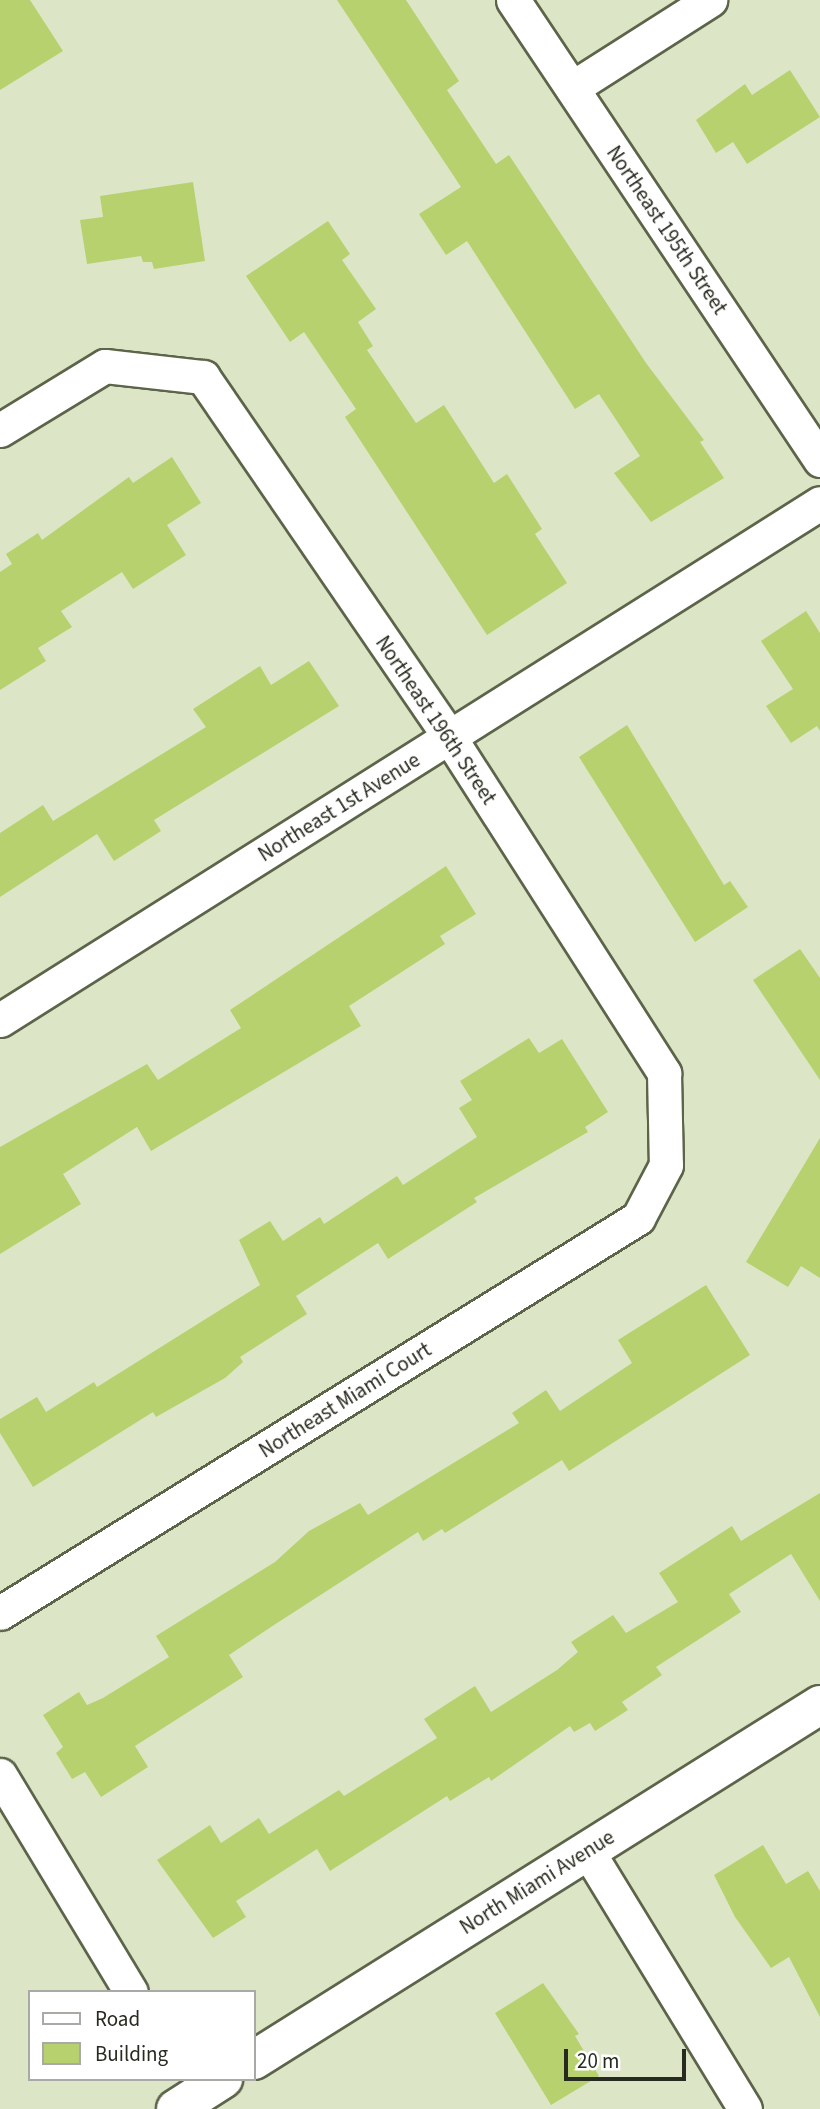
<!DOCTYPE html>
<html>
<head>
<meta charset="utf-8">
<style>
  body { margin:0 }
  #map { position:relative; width:820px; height:2109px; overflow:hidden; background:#dce6c7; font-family:"Source Sans 3",sans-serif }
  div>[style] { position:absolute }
  .building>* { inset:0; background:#b7d16e }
  .roads { filter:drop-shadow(2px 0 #5c6449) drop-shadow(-2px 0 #5c6449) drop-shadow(0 2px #5c6449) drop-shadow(0 -2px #5c6449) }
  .minor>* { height:33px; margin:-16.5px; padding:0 16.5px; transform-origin:16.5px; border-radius:16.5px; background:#fff }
  .tertiary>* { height:38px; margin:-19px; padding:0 19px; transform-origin:19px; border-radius:19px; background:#fff }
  span { translate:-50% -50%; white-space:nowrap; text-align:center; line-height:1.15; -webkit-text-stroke:6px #fff; paint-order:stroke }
  .street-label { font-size:21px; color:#272a1f }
  .legend { position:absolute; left:28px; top:1990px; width:228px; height:91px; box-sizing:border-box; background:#fff; border:2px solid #a9aaa5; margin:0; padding:9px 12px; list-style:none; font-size:21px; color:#272a1f }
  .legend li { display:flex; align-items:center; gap:14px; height:35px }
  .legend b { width:35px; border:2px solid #a9aaa5 }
  .scale { position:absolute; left:564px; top:2049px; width:122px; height:32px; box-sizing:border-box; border:4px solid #272a1f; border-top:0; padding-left:9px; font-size:21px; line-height:24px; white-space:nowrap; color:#272a1f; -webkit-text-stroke:5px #fff; paint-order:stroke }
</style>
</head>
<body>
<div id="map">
  <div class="building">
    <div style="clip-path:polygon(0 0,30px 0,63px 51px,0 90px)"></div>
    <div style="clip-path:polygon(337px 0,406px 0,459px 81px,447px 90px,496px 164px,509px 155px,646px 363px,704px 440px,700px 442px,724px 478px,651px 522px,614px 473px,640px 456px,599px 394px,575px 409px,467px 241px,446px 255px,419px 214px,461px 187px)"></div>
    <div style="clip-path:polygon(790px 70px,820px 117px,747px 164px,733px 142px,716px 153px,696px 120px,745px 84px,752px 95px)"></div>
    <div style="clip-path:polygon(193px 182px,205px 261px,154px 269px,152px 262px,143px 262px,141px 256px,87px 264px,80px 220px,103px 217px,100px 196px)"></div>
    <div style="clip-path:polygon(328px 221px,350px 254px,342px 260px,376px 309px,358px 322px,373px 346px,367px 350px,416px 423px,444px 405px,494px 483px,507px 474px,542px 529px,535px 534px,567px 583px,487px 635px,345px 417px,356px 409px,304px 332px,290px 342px,246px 276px)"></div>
    <div style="clip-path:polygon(172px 457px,201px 503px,167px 525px,186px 555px,133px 589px,122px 572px,61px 611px,72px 627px,38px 648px,46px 661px,0 690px,0 572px,12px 564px,6px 554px,38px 533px,42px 540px,129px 477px,133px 483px)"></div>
    <div style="clip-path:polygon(806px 611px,820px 633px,820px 731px,817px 726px,791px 743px,766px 706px,793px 689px,761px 641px)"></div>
    <div style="clip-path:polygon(309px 661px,339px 706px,154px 820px,161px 831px,114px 861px,97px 834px,0 897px,0 833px,43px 805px,53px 821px,206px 727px,193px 709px,260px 666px,271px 685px)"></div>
    <div style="clip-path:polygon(627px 725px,724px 885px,730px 881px,748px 907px,695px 942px,579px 757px)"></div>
    <div style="clip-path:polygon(446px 866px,476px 914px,440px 936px,445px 944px,349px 1006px,361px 1026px,151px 1151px,137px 1127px,63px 1174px,81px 1204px,0 1254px,0 1147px,147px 1064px,158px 1080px,241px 1028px,230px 1010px)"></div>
    <div style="clip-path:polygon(800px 949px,820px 978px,820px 1080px,753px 980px)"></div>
    <div style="clip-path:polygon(529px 1038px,539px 1053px,562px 1039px,608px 1112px,585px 1127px,588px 1132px,474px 1198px,477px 1202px,388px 1259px,378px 1243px,296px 1296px,307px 1314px,240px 1357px,243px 1362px,225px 1378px,156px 1417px,153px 1412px,33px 1487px,0 1433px,0 1419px,37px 1397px,46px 1412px,94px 1382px,97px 1387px,260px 1285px,239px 1240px,270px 1221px,283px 1241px,320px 1217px,324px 1224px,397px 1176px,403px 1185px,477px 1137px,459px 1108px,472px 1100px,460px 1081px)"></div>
    <div style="clip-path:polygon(820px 1138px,820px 1278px,801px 1266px,788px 1287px,746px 1262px)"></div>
    <div style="clip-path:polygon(706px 1285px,750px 1355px,569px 1471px,562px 1460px,445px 1533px,442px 1529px,423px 1541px,418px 1532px,274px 1625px,229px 1655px,243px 1677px,135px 1746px,148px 1767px,101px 1797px,85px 1772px,72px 1779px,56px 1753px,63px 1747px,43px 1715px,79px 1692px,87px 1705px,103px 1698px,169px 1657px,156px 1636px,275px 1562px,309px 1531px,360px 1503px,368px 1515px,519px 1423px,512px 1413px,546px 1390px,560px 1411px,632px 1363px,618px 1340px)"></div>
    <div style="clip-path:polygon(820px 1493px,820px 1601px,791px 1554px,729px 1594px,741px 1612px,656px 1667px,662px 1675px,622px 1702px,628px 1710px,595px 1731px,590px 1723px,574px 1732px,570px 1726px,491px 1781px,489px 1777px,450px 1801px,447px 1796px,330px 1871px,317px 1849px,236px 1901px,246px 1917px,213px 1938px,157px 1860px,210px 1825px,221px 1843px,259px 1818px,269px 1834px,339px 1790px,344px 1796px,437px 1738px,424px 1719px,450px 1702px,475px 1686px,491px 1712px,557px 1670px,578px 1652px,571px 1642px,613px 1615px,626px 1633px,678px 1602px,659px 1573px,732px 1526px,741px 1541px)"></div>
    <div style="clip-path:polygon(763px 1845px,786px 1884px,808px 1871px,820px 1891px,820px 2017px,789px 1957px,771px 1968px,735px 1917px,714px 1875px)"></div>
    <div style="clip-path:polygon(543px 1983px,579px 2034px,575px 2036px,599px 2076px,551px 2105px,495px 2013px)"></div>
  </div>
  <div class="roads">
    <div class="minor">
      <div style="left:513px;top:0;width:553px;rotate:56.28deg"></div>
      <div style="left:572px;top:88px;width:164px;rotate:-32.5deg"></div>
      <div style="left:0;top:430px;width:123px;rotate:-31.4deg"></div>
      <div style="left:105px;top:366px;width:99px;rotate:6.4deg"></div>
      <div style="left:203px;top:377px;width:437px;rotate:55.6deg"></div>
      <div style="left:450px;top:738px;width:398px;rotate:57.4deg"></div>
      <div style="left:664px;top:1073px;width:92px;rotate:88.8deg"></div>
      <div style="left:666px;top:1165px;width:60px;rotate:117.8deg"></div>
      <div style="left:638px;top:1218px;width:750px;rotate:148.24deg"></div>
      <div style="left:0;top:1020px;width:969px;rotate:-32.23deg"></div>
      <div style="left:0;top:1775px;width:253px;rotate:58.9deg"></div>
      <div style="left:587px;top:1850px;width:303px;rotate:58.6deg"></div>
    </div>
    <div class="tertiary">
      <div style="left:254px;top:2060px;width:668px;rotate:-32.1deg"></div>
      <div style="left:176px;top:2109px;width:56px;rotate:-32.6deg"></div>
    </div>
  </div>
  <div class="street-label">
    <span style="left:667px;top:230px;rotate:56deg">Northeast 195th Street</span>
    <span style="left:436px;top:720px;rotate:56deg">Northeast 196th Street</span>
    <span style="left:339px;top:807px;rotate:-32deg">Northeast 1st Avenue</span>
    <span style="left:345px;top:1400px;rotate:-32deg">Northeast Miami Court</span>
    <span style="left:537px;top:1882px;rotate:-32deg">North Miami Avenue</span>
  </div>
  <ul class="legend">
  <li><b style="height:9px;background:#fff"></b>Road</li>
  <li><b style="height:19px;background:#b7d16e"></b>Building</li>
  </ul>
  <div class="scale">20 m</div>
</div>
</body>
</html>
